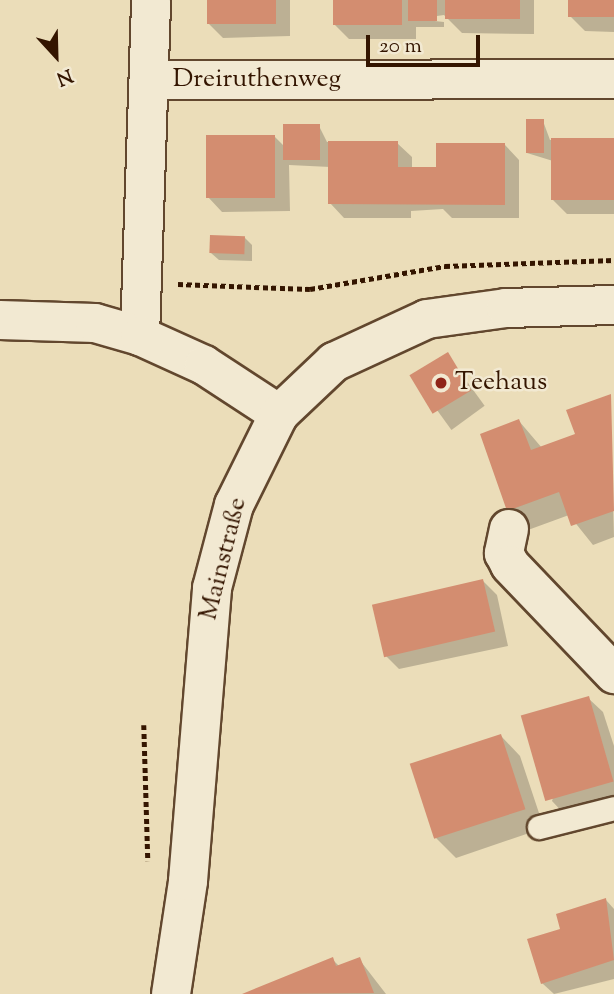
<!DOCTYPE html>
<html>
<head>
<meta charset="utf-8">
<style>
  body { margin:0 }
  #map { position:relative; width:614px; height:994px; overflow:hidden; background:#ebddb9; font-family:"Sorts Mill Goudy",serif }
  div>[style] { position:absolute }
  .shadow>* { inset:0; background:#0003; transform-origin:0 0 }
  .building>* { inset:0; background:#d38d70; transform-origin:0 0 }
  .path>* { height:4.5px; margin-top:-2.25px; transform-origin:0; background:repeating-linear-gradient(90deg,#341500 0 5px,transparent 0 8.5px) }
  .roads { filter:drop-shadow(2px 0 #62472e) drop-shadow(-2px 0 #62472e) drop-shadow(0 2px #62472e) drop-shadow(0 -2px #62472e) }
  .service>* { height:23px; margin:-11.5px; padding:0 11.5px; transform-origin:11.5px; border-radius:11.5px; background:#f2e9d2 }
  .minor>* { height:38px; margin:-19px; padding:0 19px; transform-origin:19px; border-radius:19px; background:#f2e9d2 }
  .secondary>* { height:38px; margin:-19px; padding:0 19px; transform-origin:19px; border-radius:19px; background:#f2e9d2 }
  .dots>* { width:19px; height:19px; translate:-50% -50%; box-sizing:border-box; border:4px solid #f2e9d2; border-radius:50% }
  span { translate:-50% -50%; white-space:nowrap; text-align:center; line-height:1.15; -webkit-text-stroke:5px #f2e9d2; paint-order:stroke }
  .street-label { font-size:26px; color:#341500 }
  .poi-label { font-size:26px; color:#341500 }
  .left { translate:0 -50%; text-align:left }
  .north { position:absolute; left:21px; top:21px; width:70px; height:70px; -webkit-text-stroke:5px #f2e9d2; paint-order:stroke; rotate:158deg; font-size:19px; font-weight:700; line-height:28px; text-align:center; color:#341500 }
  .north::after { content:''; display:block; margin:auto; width:24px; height:32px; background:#341500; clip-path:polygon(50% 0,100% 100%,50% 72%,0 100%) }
  .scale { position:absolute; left:366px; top:35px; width:114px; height:32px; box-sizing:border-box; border:4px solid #341500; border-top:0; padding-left:9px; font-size:21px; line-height:24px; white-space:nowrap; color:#341500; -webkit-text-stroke:5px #f2e9d2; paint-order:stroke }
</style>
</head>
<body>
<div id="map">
  <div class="shadow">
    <div style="clip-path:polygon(208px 0,290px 0,290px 36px,223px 38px,208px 23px)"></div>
    <div style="clip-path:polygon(334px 0,534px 0,534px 34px,462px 33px,444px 15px,416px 19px,444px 22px,444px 27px,416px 27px,416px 39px,349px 39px,334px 24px)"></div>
    <div style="clip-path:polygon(570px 0,614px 0,614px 32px,585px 31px,571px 17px)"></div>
    <div style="clip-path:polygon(543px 121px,550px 140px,614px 140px,614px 214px,567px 214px,553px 200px,553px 161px,527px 153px)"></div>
    <div style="clip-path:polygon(319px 126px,327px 142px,397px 143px,412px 157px,412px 169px,435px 169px,505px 145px,519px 160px,519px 218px,452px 218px,443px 209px,411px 211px,411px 218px,344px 218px,330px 203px,330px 167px,289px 165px,290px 211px,222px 212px,208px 197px,275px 137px,285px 147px)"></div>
    <div style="clip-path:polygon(245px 238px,252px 245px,252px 261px,219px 260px,211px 253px)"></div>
    <div style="left:447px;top:354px;width:64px;height:41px;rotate:54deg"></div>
    <div style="clip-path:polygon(610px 396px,614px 537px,593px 545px,569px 515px,528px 530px,509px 510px,519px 421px,542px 448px,577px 435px)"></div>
    <div style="clip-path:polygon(483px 581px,497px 595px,508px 646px,399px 669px,385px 655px)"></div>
    <div style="clip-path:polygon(588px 698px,603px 712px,614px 746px,614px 800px,566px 816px,552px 801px)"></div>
    <div style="clip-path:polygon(501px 736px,520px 756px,544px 828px,456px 858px,436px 838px)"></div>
    <div style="clip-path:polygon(606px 900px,614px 909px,614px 979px,554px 994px,542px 983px,562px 930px)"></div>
    <div style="clip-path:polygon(332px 959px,340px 967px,359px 959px,386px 994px,246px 994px)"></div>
  </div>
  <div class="building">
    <div style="left:207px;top:0;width:69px;height:24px"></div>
    <div style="left:333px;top:0;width:69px;height:25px"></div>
    <div style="left:408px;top:0;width:29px;height:21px"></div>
    <div style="left:445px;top:0;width:75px;height:19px"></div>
    <div style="left:568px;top:0;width:46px;height:17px"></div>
    <div style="left:526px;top:119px;width:18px;height:34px"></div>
    <div style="left:320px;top:124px;width:36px;height:37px;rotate:90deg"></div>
    <div style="left:206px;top:135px;width:69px;height:63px"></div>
    <div style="left:551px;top:138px;width:63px;height:62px"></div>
    <div style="clip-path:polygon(328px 141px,398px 141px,398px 167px,436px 167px,436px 143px,505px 143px,505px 205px,328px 204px)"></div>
    <div style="left:210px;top:235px;width:35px;height:18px;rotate:2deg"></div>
    <div style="left:448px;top:352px;width:45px;height:45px;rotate:59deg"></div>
    <div style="clip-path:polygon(611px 394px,614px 511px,571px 526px,559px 492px,507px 511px,480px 434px,519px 419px,531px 450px,575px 434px,566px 410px)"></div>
    <div style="left:483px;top:579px;width:54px;height:114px;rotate:77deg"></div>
    <div style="left:589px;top:696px;width:89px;height:71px;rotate:74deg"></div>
    <div style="left:501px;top:734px;width:79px;height:96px;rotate:72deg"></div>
    <div style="clip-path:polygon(606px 898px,614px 960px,541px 984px,527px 939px,560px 929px,556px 914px)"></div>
    <div style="clip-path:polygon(333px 957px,336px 966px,360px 957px,374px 993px,242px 994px)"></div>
  </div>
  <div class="path">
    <div style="left:178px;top:284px;width:132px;rotate:2.2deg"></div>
    <div style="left:310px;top:289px;width:137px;rotate:-9.7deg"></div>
    <div style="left:445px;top:266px;width:169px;rotate:-2deg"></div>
    <div style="left:144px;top:725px;width:136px;rotate:88.3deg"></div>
  </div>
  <div class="roads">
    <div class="service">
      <div style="left:539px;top:827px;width:77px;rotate:-14.2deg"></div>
    </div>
    <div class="minor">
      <div style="left:151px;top:80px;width:463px;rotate:-0.1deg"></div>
      <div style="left:140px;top:336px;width:336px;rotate:-88.1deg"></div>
      <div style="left:509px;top:529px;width:25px;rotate:102deg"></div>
      <div style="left:504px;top:553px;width:13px;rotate:63deg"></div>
      <div style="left:510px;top:565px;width:151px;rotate:46.3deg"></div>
    </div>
    <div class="secondary">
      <div style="left:0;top:320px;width:95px;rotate:1.8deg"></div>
      <div style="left:95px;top:323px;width:47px;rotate:16.1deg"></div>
      <div style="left:140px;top:336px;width:70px;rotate:24.4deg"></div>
      <div style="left:204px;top:365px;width:90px;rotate:33.2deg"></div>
      <div style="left:171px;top:994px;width:114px;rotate:-81.4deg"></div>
      <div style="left:188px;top:881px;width:294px;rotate:-85.3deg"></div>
      <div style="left:212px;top:588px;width:86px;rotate:-75.2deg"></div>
      <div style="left:234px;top:505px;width:102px;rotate:-63.7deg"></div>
      <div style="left:279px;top:414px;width:76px;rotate:-43.4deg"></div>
      <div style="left:334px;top:362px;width:102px;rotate:-24.8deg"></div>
      <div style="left:427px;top:319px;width:80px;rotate:-7.9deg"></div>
      <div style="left:506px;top:308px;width:108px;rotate:-1.6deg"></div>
    </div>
  </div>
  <div class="dots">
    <div style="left:441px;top:383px;background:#8f2418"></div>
  </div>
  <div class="street-label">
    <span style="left:257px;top:80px">Dreiruthenweg</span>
    <span style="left:224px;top:559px;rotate:-76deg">Mainstraße</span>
  </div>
  <div class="poi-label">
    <span class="left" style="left:455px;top:383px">Teehaus</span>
  </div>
  <div class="north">N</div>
  <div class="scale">20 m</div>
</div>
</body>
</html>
